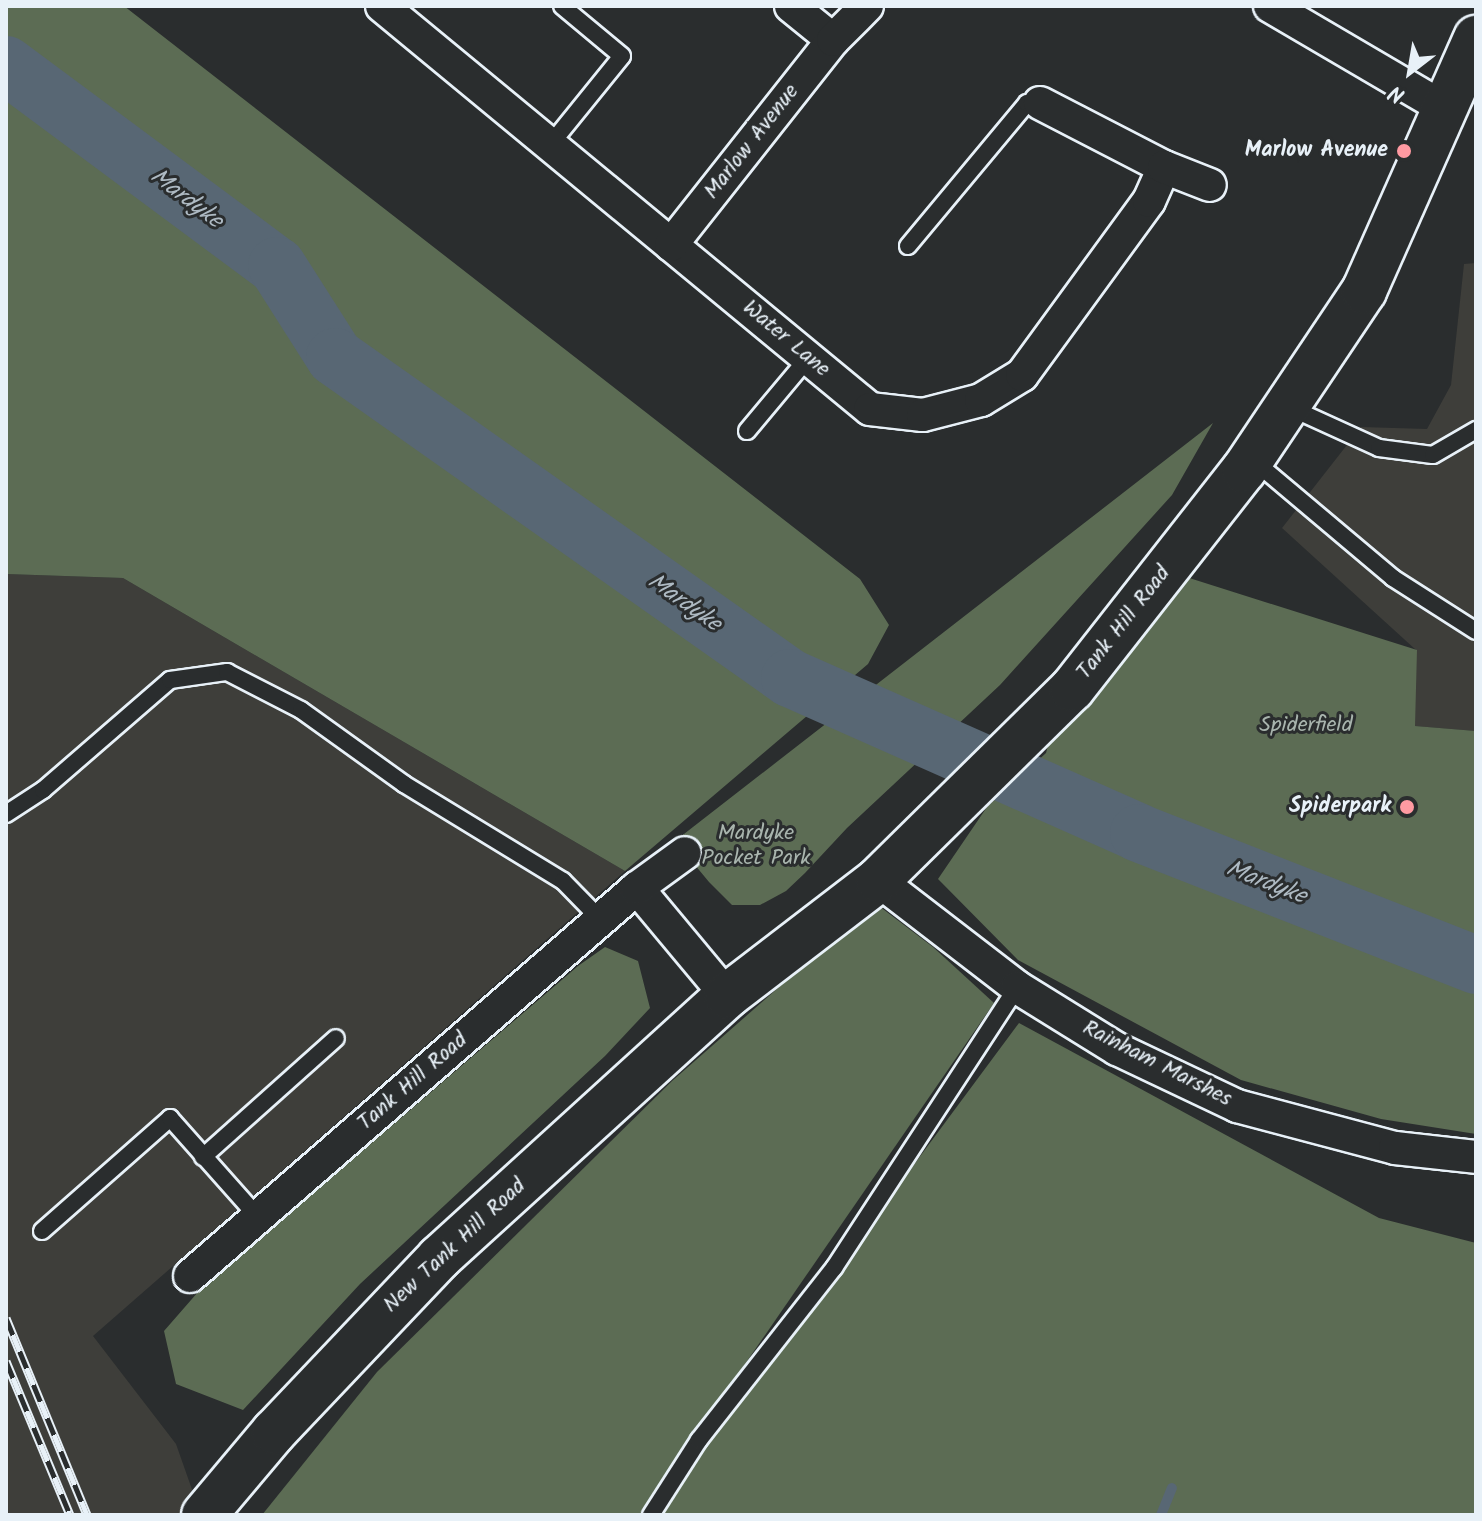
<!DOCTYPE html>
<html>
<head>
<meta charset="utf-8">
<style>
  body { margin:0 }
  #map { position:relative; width:1482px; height:1521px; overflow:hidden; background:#2a2d2e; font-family:Kalam,sans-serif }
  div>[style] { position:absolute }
  .built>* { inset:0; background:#3e3e3a }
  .green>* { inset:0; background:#5c6c54 }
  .stream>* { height:10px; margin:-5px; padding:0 5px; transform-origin:5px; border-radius:5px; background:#586774 }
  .river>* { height:58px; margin:-29px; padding:0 29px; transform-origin:29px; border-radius:29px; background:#586774 }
  .roads { filter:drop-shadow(2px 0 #e8f1f8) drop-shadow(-2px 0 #e8f1f8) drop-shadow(0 2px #e8f1f8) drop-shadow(0 -2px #e8f1f8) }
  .lane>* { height:16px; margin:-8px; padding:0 8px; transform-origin:8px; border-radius:8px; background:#2a2d2e }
  .street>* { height:32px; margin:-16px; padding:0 16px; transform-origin:16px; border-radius:16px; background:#2a2d2e }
  .secondary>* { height:44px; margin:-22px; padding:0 22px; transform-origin:22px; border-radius:22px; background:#2a2d2e }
  .rail>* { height:9px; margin-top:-4.5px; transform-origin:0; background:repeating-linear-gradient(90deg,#2a2d2e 0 18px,#e8f1f8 0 36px); box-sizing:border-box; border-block:2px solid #e8f1f8 }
  .dots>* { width:22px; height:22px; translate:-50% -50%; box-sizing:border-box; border:4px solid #2a2d2e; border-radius:50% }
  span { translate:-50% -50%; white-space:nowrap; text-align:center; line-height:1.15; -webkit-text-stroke:6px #2a2d2e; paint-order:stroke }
  .street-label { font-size:22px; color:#e8f1f8 }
  .poi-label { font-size:22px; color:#e8f1f8; font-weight:700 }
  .right { translate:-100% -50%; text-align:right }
  .park-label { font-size:22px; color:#a9b5ae }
  .water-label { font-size:24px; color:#aebac3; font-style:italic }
  .frame { position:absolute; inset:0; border:8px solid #e8f1f8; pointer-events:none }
  .north { position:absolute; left:1370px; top:32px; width:80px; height:80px; -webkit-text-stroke:6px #2a2d2e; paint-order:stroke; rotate:211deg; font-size:22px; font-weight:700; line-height:32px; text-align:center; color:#e8f1f8 }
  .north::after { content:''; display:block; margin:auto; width:28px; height:36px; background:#e8f1f8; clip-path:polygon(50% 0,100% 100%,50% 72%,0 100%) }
</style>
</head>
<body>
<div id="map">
  <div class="built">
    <div style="clip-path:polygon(1476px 263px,1476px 731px,1414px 726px,1416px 650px,1282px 528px,1361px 427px,1427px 429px,1451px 385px,1464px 264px)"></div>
    <div style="clip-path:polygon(6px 574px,123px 578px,625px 871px,93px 1336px,176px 1444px,201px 1515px,6px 1515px)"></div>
  </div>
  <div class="green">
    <div style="clip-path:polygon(6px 6px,124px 6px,860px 579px,889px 625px,868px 664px,625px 871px,123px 578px,6px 574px)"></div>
    <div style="clip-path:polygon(1213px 423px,1172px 495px,1000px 685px,847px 828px,805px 873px,786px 891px,760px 905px,732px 905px,709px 882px,675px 841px)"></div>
    <div style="clip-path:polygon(1183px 576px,1417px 650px,1415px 726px,1476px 731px,1476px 1134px,1381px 1119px,1241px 1080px,1018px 960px,938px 879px,987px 807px,1046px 753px,1050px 738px)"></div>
    <div style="clip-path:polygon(875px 903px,933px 947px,994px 1003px,641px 1515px,262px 1515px,377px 1372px,672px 1081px)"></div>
    <div style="clip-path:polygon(605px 947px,638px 961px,650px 1008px,605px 1056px,360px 1284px,243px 1410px,176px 1384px,164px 1331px,198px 1292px,578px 966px)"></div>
    <div style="clip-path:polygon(1019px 1023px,1379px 1218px,1476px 1243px,1476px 1515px,654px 1515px)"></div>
  </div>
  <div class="stream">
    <div style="left:1161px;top:1515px;width:29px;rotate:-68deg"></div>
  </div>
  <div class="river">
    <div style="left:6px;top:65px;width:337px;rotate:36.6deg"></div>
    <div style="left:277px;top:266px;width:108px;rotate:57.5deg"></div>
    <div style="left:335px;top:357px;width:557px;rotate:35.2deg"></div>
    <div style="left:790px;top:678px;width:382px;rotate:23.9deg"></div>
    <div style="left:1139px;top:833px;width:362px;rotate:21.4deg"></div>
  </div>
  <div class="roads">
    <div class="lane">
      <div style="left:550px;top:145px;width:114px;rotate:-51deg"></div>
      <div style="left:622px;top:56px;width:78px;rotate:-140.2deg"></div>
      <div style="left:908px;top:246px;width:186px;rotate:-50.2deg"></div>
      <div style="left:1027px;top:103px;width:13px"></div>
      <div style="left:1289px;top:407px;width:99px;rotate:24.5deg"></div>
      <div style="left:1379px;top:448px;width:54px;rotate:7.4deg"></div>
      <div style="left:1433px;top:455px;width:50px;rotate:-30.2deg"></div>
      <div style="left:747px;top:431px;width:95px;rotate:-50.1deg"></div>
      <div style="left:1253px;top:460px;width:183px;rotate:40.1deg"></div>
      <div style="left:1393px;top:578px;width:98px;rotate:32.6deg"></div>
      <div style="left:6px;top:814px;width:44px;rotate:-33deg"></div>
      <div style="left:43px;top:790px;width:168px;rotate:-40.9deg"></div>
      <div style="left:170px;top:680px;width:58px;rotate:-8deg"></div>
      <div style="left:227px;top:672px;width:83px;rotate:27.2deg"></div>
      <div style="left:301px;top:710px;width:127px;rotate:35.7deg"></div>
      <div style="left:404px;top:784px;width:186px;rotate:31.4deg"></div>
      <div style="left:563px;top:881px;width:54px;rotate:45.7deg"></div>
      <div style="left:203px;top:1157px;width:178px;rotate:-41.8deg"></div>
      <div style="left:42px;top:1231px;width:171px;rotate:-41.4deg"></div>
      <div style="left:170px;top:1118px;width:132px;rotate:48.4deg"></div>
      <div style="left:651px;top:1515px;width:89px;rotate:-57.4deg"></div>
      <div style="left:699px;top:1440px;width:219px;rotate:-51.9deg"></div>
      <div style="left:834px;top:1268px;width:335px;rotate:-56.9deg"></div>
    </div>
    <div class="street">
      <div style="left:382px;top:6px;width:633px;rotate:39.55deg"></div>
      <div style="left:870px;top:409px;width:53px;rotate:6.5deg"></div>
      <div style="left:923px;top:415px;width:60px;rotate:-14.5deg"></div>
      <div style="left:981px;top:400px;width:48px;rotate:-31.4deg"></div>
      <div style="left:1022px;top:375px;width:215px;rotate:-53.9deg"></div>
      <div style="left:1149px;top:201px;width:37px;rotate:-66deg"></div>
      <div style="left:791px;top:6px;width:54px;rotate:39deg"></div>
      <div style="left:1270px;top:6px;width:202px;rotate:30.4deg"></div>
      <div style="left:1040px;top:103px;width:140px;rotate:27.3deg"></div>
      <div style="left:1164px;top:167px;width:49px;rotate:21.4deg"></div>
      <div style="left:671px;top:245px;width:261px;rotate:-51.7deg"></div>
      <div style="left:833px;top:40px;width:48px;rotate:-45deg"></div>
      <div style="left:878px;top:880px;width:175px;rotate:37.6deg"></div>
      <div style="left:1017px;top:987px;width:118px;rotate:31.8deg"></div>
      <div style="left:1117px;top:1049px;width:133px;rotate:25.4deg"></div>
      <div style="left:1237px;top:1106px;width:163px;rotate:14.9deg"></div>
      <div style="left:1395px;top:1148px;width:81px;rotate:6.3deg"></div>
      <div style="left:637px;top:888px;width:141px;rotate:50.2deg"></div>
      <div style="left:190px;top:1276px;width:592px;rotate:-40.96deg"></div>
      <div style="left:637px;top:888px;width:59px;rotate:-36.1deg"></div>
    </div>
    <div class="secondary">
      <div style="left:204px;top:1515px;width:109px;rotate:-49.9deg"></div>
      <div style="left:274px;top:1432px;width:240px;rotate:-46.5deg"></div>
      <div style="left:439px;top:1258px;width:389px;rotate:-42.3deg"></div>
      <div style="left:727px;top:996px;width:190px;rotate:-37.5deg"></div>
      <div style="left:878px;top:880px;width:272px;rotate:-44.6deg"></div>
      <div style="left:1072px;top:689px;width:278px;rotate:-51.9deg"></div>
      <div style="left:1244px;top:470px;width:216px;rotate:-56.2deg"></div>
      <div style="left:1364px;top:291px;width:277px;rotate:-66.1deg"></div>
    </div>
  </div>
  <div class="rail">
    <div style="left:6px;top:1318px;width:213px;rotate:67.6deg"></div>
    <div style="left:6px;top:1361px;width:167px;rotate:67.4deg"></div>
  </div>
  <div class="dots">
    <div style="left:1404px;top:151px;background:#ff9aa2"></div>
    <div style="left:1407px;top:807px;background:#ff9aa2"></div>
  </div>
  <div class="street-label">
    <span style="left:752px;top:142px;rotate:-52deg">Marlow Avenue</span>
    <span style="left:786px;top:339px;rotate:40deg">Water Lane</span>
    <span style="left:1124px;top:623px;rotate:-52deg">Tank Hill Road</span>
    <span style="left:1157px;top:1064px;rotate:27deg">Rainham Marshes</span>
    <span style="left:413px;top:1082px;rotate:-41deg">Tank Hill Road</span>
    <span style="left:455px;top:1246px;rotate:-43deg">New Tank Hill Road</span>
  </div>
  <div class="poi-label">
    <span class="right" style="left:1388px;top:151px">Marlow Avenue</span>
    <span class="right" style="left:1391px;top:807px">Spiderpark</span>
  </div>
  <div class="park-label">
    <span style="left:1306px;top:726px">Spiderfield</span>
    <span style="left:756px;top:846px">Mardyke<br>Pocket Park</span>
  </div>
  <div class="water-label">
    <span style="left:186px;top:199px;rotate:37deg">Mardyke</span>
    <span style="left:684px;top:603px;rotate:35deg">Mardyke</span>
    <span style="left:1266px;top:883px;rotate:21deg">Mardyke</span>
  </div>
  <div class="frame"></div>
  <div class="north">N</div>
</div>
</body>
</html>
